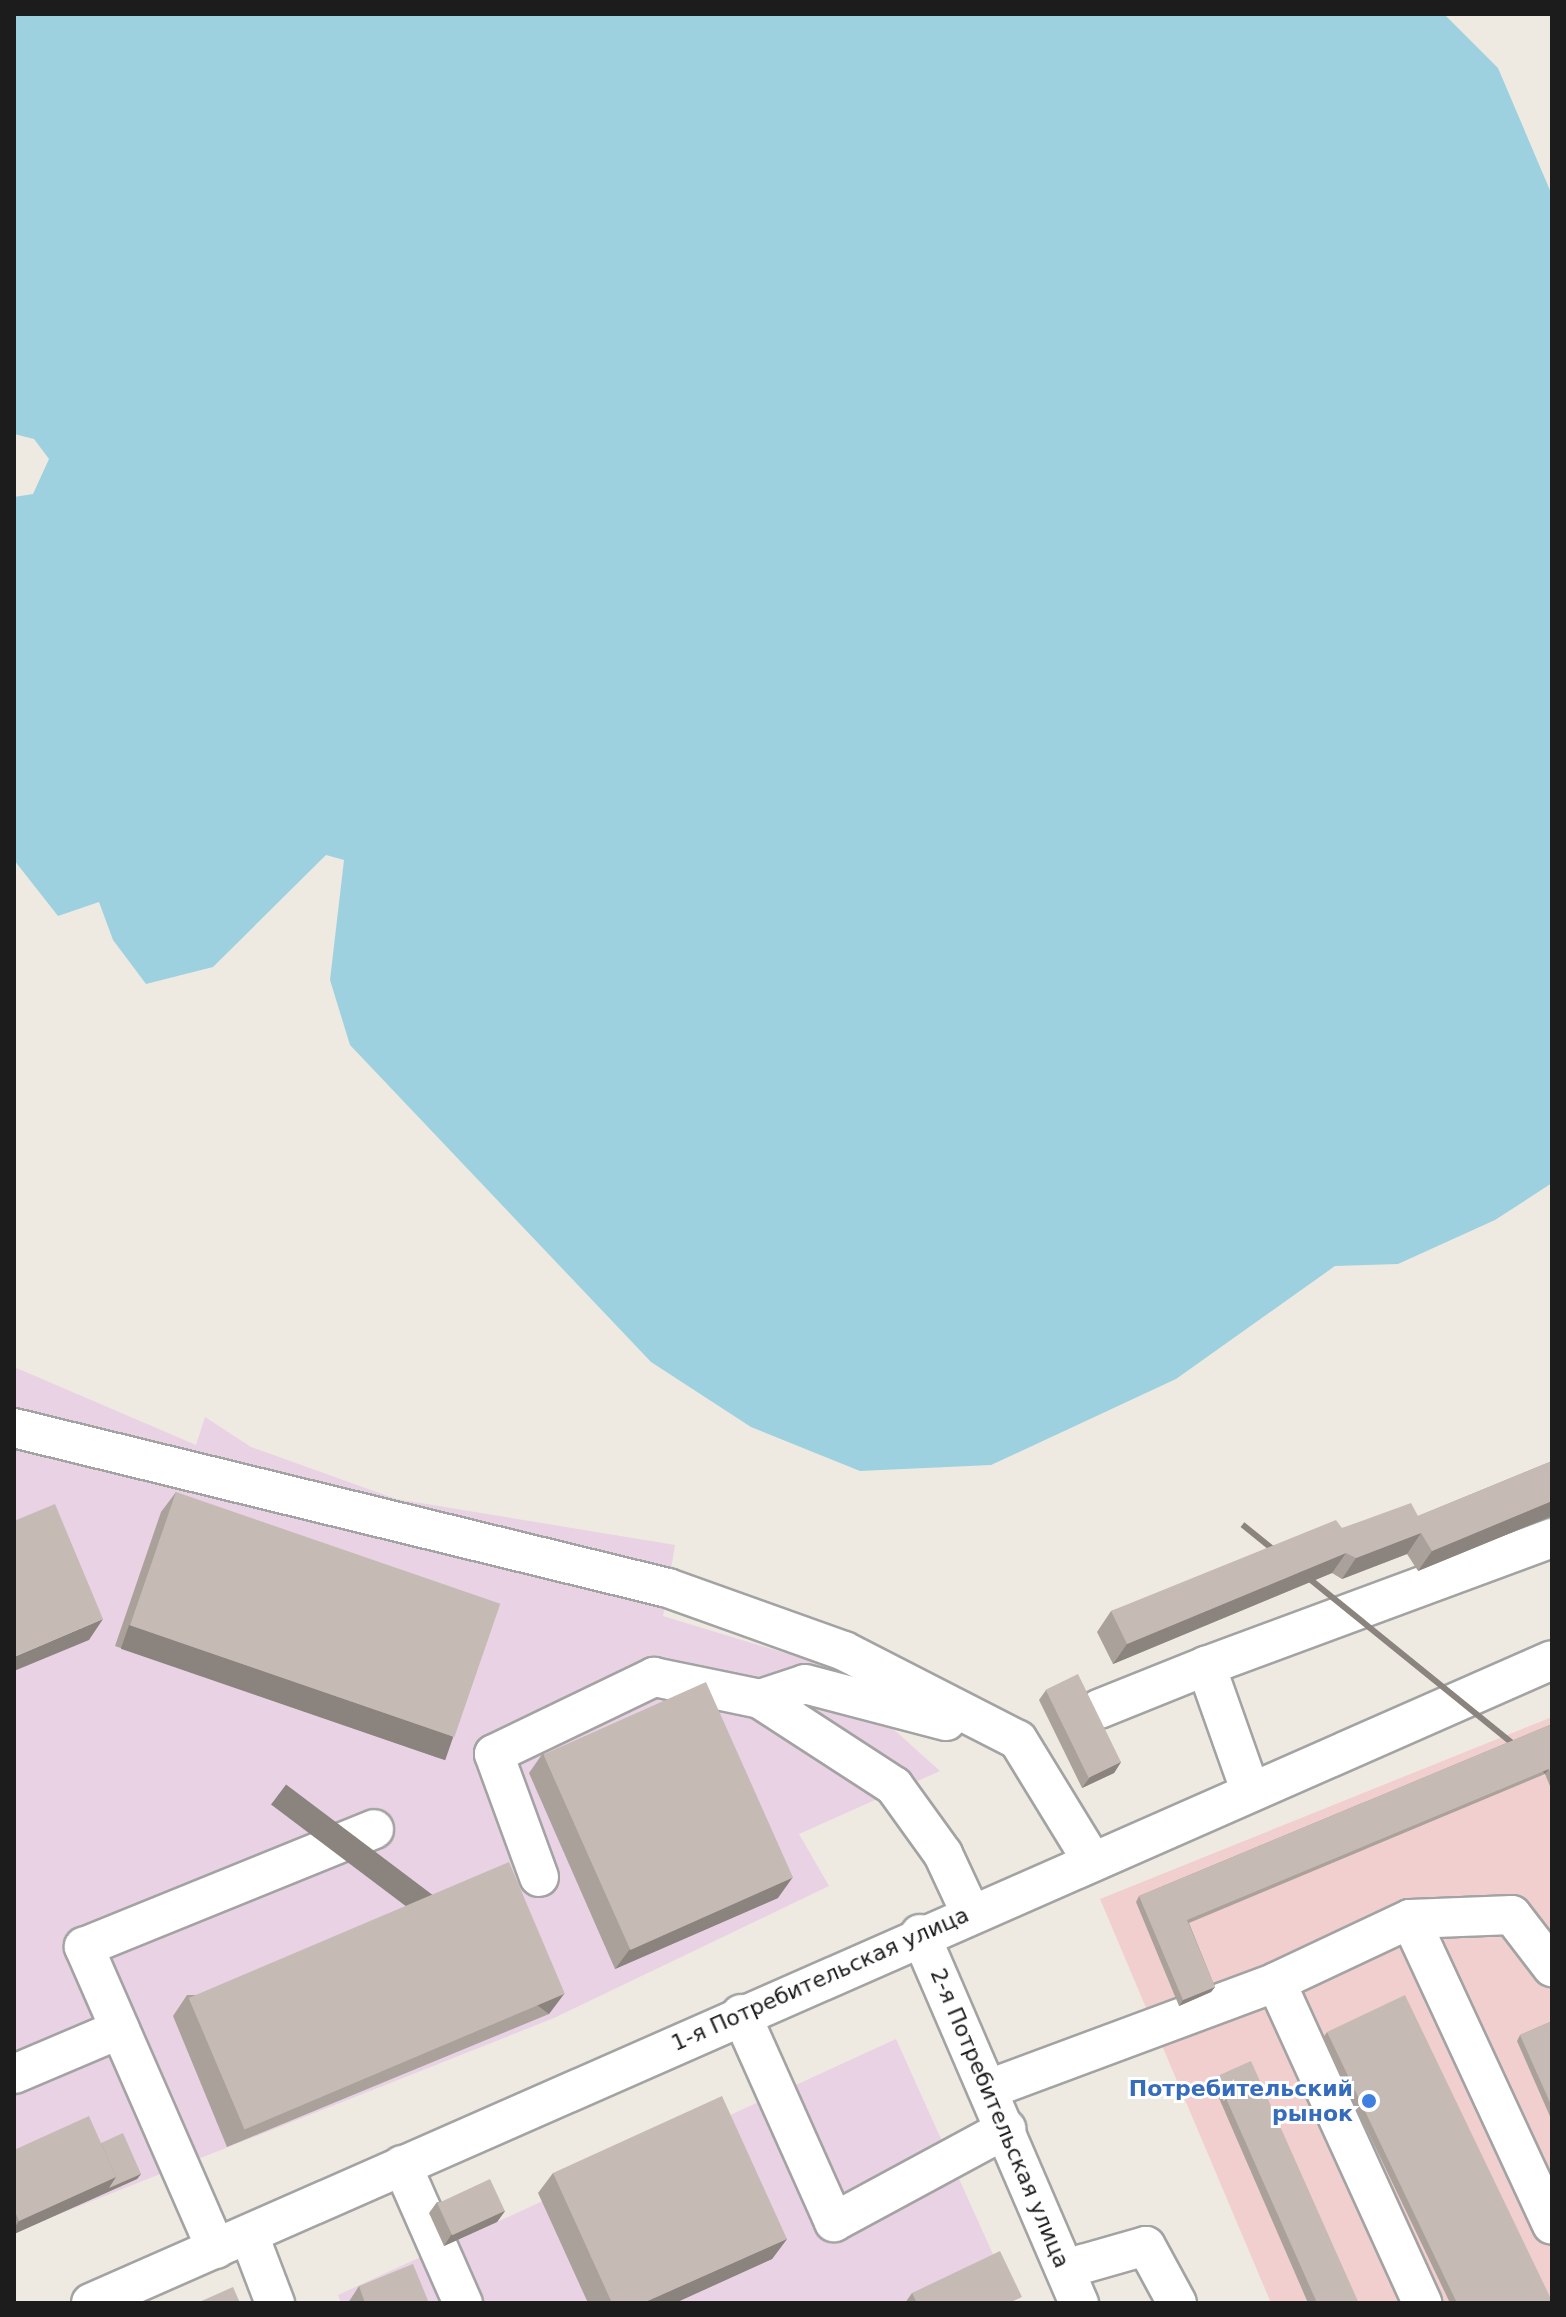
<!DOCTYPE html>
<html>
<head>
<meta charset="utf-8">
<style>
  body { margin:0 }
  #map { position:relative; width:1566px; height:2317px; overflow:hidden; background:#eeeae1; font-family:"DejaVu Sans",sans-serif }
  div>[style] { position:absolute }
  .commercial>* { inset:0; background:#f1cfce }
  .industrial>* { inset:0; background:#e8d2e4 }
  .water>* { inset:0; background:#9ed1df }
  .roads { filter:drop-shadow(2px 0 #a3a3a3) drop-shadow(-2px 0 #a3a3a3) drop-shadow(0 2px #a3a3a3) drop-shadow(0 -2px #a3a3a3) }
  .minor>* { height:38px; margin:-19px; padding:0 19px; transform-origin:19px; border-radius:19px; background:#fff }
  .wall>* { inset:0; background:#aaa19b }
  .shaded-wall>* { inset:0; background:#8b837e; transform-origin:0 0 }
  .building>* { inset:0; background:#c6bbb4; transform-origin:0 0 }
  .dots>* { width:22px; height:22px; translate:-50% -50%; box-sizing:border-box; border:4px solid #fff; border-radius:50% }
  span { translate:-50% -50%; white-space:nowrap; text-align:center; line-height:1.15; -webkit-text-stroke:6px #fff; paint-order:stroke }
  .street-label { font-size:22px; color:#1c1c1c }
  .shop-label { font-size:22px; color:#366cbe; font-weight:700 }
  .right { translate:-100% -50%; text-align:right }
  .frame { position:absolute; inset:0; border:16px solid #1c1c1c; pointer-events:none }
</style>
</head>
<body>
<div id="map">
  <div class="commercial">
    <div style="clip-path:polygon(1552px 1717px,1552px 2303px,1271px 2303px,1100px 1899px)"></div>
  </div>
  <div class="industrial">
    <div style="clip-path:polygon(14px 1367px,196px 1445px,205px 1417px,251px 1447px,396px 1499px,675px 1545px,663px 1616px,821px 1664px,940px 1771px,799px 1834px,829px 1886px,554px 2018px,14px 2232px)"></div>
    <div style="clip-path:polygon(896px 2039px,1015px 2303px,341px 2303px,338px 2295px)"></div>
  </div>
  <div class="water">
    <div style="clip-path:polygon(14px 14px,1444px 14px,1498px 68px,1552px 195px,1552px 1183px,1495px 1220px,1398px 1264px,1335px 1266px,1176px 1379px,991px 1465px,860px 1471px,751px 1427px,651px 1362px,350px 1045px,330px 980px,344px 860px,326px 855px,213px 967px,146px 984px,113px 940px,99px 902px,58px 916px,14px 860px,14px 497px,33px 494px,49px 459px,34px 439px,14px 434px)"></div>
  </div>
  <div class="roads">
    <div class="minor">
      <div style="left:14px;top:1428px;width:673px;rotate:13.75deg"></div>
      <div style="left:668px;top:1588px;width:187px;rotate:19.7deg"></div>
      <div style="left:844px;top:1651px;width:195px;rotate:27.1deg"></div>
      <div style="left:1018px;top:1740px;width:140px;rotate:58.5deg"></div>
      <div style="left:760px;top:1699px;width:47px;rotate:-18.4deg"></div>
      <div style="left:805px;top:1684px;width:146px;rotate:14.7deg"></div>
      <div style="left:1099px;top:1709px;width:115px;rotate:-21.9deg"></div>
      <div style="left:1250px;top:1790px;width:132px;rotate:-109.5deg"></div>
      <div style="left:1206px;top:1666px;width:369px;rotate:-20.3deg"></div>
      <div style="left:539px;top:1877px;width:131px;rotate:-110.1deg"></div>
      <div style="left:494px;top:1754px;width:178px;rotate:-25.7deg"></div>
      <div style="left:654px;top:1677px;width:108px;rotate:11.7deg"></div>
      <div style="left:760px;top:1699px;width:160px;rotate:33deg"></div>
      <div style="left:894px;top:1786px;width:84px;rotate:54.2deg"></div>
      <div style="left:943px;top:1854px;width:64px;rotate:65deg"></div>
      <div style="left:1410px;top:1919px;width:337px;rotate:65.1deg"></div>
      <div style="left:920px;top:1934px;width:402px;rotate:66.7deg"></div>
      <div style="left:1276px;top:1982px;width:353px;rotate:65.5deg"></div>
      <div style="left:741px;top:2014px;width:228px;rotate:65.9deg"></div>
      <div style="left:834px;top:2222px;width:196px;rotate:-28.4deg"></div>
      <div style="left:14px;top:2074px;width:115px;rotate:-23deg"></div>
      <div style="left:989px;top:2089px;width:306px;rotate:-20.4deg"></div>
      <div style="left:1276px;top:1982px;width:148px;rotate:-25.2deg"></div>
      <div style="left:1410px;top:1919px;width:102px;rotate:-2.2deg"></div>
      <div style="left:1512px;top:1915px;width:66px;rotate:52.4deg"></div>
      <div style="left:402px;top:2165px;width:151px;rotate:66.2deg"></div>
      <div style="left:249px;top:2235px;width:73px;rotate:69.1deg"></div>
      <div style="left:216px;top:2249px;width:330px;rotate:-113.6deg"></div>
      <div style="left:84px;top:1947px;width:313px;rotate:-22.1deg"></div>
      <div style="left:1065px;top:2269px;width:84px;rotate:-15.9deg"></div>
      <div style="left:1146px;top:2246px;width:65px;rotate:61.5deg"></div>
      <div style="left:91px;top:2303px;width:1596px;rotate:-23.75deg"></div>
    </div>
  </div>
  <div class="wall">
    <div style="clip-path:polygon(1552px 1461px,1552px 1516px,1418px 1571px,1407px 1554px,1342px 1579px,1332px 1573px,1113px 1664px,1097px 1632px,1111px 1611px,1342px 1528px,1418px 1516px)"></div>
    <div style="clip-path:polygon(176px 1492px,453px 1737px,439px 1758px,115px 1646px,161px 1512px)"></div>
    <div style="clip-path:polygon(1046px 1690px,1121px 1762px,1114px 1773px,1082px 1788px,1039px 1700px)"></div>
    <div style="clip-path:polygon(1552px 1724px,1552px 1791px,1545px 1774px,1189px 1923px,1215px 1987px,1211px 1992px,1179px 2006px,1136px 1902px,1139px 1896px)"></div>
    <div style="clip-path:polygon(543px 1753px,778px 1898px,615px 1969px,529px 1773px)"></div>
    <div style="clip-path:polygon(564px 1994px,549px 2014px,227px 2147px,173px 2016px,187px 1995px)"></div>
    <div style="clip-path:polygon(1552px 2021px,1552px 2121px,1517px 2041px,1520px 2035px)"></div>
    <div style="clip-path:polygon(1327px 2032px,1552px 2303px,1450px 2303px,1323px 2038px)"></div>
    <div style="clip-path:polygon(1216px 2076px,1357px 2303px,1308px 2303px,1212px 2082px)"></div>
    <div style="clip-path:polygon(101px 2143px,141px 2174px,137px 2179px,14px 2234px,14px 2150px)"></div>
    <div style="clip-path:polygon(553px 2173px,787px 2239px,772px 2259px,675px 2303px,588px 2303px,538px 2193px)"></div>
    <div style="clip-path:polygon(437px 2202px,505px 2211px,497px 2222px,444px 2246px,429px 2213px)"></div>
    <div style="clip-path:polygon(359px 2286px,429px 2303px,348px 2303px)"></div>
    <div style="clip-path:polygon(912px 2293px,1018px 2303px,905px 2303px)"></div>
  </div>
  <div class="shaded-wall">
    <div style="clip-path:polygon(1552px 1501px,1552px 1516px,1418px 1571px,1432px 1551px)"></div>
    <div style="clip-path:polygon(1421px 1533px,1407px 1554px,1342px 1579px,1356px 1558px)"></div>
    <div style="clip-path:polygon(1346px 1553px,1332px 1573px,1113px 1664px,1127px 1644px)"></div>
    <div style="clip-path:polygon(103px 1619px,89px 1640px,14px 1671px,14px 1657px)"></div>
    <div style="left:129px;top:1625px;width:343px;height:25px;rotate:19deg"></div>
    <div style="clip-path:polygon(1121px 1762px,1114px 1773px,1082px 1788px,1090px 1777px)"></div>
    <div style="left:1549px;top:1769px;width:6px;height:392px;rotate:129deg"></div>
    <div style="clip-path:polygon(793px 1877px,778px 1898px,615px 1969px,630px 1949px)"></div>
    <div style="clip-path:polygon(1215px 1987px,1211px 1992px,1179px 2006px,1183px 2000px)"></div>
    <div style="left:564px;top:1994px;width:25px;height:348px;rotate:127deg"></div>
    <div style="clip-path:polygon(141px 2174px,137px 2179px,14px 2234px,14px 2228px,19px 2221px,116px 2177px)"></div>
    <div style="clip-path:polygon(505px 2211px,497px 2222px,444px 2246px,451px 2235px)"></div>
    <div style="clip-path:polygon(787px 2239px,772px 2259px,675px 2303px,643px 2303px)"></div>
  </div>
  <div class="building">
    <div style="clip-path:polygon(1552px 1461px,1552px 1501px,1432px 1551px,1421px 1533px,1356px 1558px,1346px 1553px,1127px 1644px,1111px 1611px,1336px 1520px,1342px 1528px,1411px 1503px,1418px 1516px)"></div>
    <div style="left:176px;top:1492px;width:343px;height:141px;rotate:19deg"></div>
    <div style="clip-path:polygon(55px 1504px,103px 1619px,14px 1657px,14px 1521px)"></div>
    <div style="left:1078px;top:1674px;width:98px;height:36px;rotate:64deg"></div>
    <div style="left:706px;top:1682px;width:214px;height:178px;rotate:66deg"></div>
    <div style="clip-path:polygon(1552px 1724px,1552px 1777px,1549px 1769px,1187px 1920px,1215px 1987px,1183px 2000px,1139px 1896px)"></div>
    <div style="left:509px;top:1862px;width:143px;height:348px;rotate:67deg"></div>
    <div style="clip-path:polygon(1405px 1995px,1552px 2301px,1552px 2303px,1457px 2303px,1327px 2032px)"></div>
    <div style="clip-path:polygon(1552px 2021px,1552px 2107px,1520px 2035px)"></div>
    <div style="left:1251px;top:2061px;width:264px;height:38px;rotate:66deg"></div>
    <div style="clip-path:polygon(722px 2096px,787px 2239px,643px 2303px,612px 2303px,553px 2173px)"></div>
    <div style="clip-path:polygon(89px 2116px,116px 2177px,19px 2221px,14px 2209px,14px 2150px)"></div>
    <div style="clip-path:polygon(123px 2133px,141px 2174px,109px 2188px,116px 2177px,101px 2143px)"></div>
    <div style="left:490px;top:2179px;width:35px;height:58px;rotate:65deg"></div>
    <div style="clip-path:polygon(1000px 2251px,1022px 2297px,1009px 2303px,917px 2303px,912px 2293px)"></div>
    <div style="clip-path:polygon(413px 2264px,429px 2303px,365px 2303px,359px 2286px)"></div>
    <div style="clip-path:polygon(233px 2287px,240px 2303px,197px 2303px)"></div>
  </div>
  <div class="dots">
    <div style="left:1369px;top:2101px;background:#3f7fe0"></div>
  </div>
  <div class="street-label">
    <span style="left:820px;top:1979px;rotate:-24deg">1-я Потребительская улица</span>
    <span style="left:1000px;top:2118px;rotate:67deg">2-я Потребительская улица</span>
  </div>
  <div class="shop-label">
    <span class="right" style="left:1353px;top:2101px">Потребительский<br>рынок</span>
  </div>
  <div class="frame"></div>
</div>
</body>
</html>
